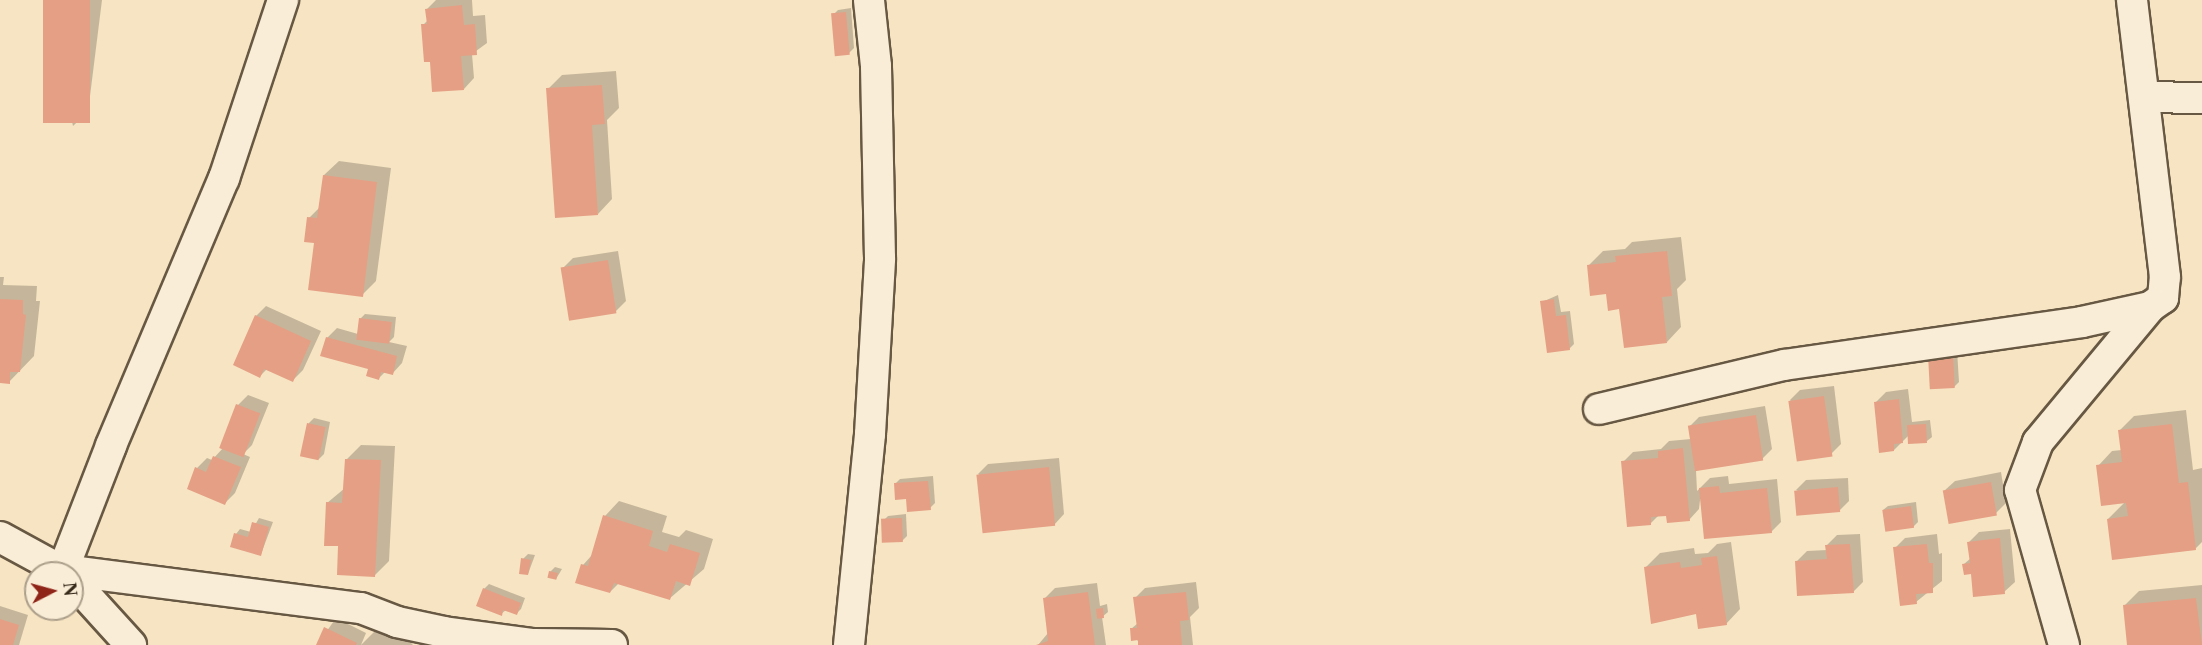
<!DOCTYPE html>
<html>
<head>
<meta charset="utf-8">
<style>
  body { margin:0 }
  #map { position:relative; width:2202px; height:645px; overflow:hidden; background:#f7e4c2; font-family:"Libre Caslon Text",serif }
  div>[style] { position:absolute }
  .shadow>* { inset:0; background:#0003 }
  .building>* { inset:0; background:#e59f85; transform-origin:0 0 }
  .roads { filter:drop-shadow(2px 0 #675843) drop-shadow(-2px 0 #675843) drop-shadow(0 2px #675843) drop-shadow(0 -2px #675843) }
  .minor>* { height:30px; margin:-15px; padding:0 15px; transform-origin:15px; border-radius:15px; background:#faedd7 }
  span { translate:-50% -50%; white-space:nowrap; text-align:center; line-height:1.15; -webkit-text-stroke:4.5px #faedd7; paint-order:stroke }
  .north { position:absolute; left:24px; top:561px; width:60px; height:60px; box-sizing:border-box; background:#faedd7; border:2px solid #ac9f8b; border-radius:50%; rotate:84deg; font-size:16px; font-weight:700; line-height:24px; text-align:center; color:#372a19 }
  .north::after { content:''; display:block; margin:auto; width:21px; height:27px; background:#8f2418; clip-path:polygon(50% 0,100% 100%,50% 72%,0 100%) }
</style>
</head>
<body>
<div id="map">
  <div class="shadow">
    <div style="clip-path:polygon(44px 0,102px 0,88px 112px,73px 126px)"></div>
    <div style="clip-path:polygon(436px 0,472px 0,473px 16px,485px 15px,487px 43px,472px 54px,474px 78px,464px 89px,431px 60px,423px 25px,428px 20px,427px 9px)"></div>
    <div style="clip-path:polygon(851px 8px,854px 48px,849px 53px,833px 15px,838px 10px)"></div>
    <div style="clip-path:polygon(616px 71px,619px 108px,607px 120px,612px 199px,598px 214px,548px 89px,562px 75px)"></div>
    <div style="clip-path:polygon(339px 161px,391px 168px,376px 281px,362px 295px,315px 242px,309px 218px,320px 207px,324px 175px)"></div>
    <div style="clip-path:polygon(1681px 237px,1686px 280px,1677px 289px,1681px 327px,1667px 342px,1621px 308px,1588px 266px,1603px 251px,1625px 249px,1632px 242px)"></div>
    <div style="clip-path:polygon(618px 251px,626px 301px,616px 311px,563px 268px,573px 258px)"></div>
    <div style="clip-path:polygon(0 277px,4px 277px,3px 285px,37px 286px,36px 301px,40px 301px,34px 356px,9px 382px,0 382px)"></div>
    <div style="clip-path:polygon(1558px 295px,1561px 312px,1570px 311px,1574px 344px,1569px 349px,1542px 302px)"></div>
    <div style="clip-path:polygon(266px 306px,321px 331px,303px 370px,293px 380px,267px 369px,260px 376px,256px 316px)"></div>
    <div style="clip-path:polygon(365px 314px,396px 317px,394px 337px,389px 342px,407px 346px,402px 363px,392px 374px,385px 372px,379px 378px,370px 368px,327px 338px,337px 328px,358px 334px,360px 319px)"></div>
    <div style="clip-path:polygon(1957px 350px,1959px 382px,1954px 387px,1935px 352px)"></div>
    <div style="clip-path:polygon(1834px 386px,1841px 444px,1831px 454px,1790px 400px,1800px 390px)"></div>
    <div style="clip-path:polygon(1908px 389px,1912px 422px,1930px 420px,1932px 437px,1927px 441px,1909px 435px,1894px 450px,1876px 402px,1886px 392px)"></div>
    <div style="clip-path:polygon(248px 395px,269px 403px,252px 445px,243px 454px,250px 457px,235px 493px,225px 503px,197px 468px,207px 458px,212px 460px,223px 448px,238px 405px)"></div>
    <div style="clip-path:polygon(1765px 406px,1772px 449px,1762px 459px,1696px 470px,1697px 491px,1710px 478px,1728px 476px,1729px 484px,1777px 479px,1781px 522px,1771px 532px,1701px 492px,1699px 509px,1689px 520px,1668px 514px,1659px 515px,1651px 523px,1623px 462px,1633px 452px,1661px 449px,1669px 441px,1691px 439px,1689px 427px,1699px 417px)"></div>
    <div style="clip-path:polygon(2186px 410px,2193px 470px,2202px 468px,2202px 542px,2195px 549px,2108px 519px,2126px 501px,2098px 466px,2112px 451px,2122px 450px,2120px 430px,2134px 416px)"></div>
    <div style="clip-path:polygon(314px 418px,330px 422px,324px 454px,319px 459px,302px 455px,309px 423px)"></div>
    <div style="clip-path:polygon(361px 445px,395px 446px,389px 561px,375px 575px,327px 503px,345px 488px,347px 459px)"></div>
    <div style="clip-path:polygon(1059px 458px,1064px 514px,1054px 525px,978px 474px,988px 464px)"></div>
    <div style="clip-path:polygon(2001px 472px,2006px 503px,1996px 513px,1944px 491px,1955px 481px)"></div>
    <div style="clip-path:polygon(933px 476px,935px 503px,930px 508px,908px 498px,895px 484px,900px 479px)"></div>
    <div style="clip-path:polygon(1848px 478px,1849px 501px,1839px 511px,1796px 490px,1806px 480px)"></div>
    <div style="clip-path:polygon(619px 501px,667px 516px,662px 532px,679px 537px,686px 530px,713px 539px,704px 569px,669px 599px,619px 583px,610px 592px,583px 565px,592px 555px,605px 516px)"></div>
    <div style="clip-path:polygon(1916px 502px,1918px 522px,1913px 527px,1883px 510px,1888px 506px)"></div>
    <div style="clip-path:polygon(906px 514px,907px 536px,902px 541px,883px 521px,888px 516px)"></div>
    <div style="clip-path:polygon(259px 518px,273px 522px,261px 554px,236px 534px,240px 529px,251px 532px)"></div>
    <div style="clip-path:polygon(2010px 529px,2015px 582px,2004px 592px,1964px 564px,1971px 558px,1969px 542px,1979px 532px)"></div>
    <div style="clip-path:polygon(1860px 534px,1863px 582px,1853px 592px,1796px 562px,1807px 551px,1827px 550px,1827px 545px,1837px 535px)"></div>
    <div style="clip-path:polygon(1937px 534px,1939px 554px,1942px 553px,1942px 581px,1916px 602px,1895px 548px,1905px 538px)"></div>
    <div style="clip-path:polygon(1731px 542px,1740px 609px,1726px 624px,1698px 613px,1646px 567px,1660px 553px,1694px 548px,1695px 554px,1708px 553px,1717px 544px)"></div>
    <div style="clip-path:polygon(528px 554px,535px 555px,528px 574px,523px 559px)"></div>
    <div style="clip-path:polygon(555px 567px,562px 569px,556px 579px,550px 572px)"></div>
    <div style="clip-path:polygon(1196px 582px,1199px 608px,1190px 617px,1193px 645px,1140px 645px,1131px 629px,1138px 623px,1135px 598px,1145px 588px)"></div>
    <div style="clip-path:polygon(1097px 583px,1100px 606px,1107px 604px,1108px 612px,1102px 617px,1106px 645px,1038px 645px,1048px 633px,1044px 599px,1055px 588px)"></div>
    <div style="clip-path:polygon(489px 584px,525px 598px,521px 609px,516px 614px,506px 610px,501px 614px,484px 589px)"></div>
    <div style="clip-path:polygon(2202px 585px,2202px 645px,2129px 645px,2125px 605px,2139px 591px)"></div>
    <div style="clip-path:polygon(0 606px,28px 615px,19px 645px,0 645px)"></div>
    <div style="clip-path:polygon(336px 618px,366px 633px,361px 645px,317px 645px)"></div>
    <div style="clip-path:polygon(378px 628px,413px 644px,412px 645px,361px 645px)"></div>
  </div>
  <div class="building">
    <div style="left:43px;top:0;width:47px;height:123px"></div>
    <div style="clip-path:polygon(462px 5px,464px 25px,475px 24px,477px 55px,461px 56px,464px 90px,432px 92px,430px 62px,424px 62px,421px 24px,427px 24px,425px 9px)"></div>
    <div style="left:846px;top:12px;width:43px;height:15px;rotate:85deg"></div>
    <div style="clip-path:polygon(602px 85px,605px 124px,592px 125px,598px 215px,555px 218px,546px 88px)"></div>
    <div style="clip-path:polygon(323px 175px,377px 182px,363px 297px,308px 290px,314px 243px,304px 242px,307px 217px,317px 218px)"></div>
    <div style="clip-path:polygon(1667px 251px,1672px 296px,1662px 297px,1667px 343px,1624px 348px,1619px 309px,1608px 311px,1606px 294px,1590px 296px,1587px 265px,1616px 262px,1615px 256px)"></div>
    <div style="left:608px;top:260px;width:54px;height:48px;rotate:81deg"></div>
    <div style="clip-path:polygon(0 299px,23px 300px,23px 314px,26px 315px,20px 372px,10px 372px,10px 384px,0 383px)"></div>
    <div style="clip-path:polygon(1554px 299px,1556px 316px,1566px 315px,1570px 350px,1547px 353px,1540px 301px)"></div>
    <div style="clip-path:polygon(255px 315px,311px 341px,293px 382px,264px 369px,260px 378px,233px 365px)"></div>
    <div style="left:359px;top:318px;width:33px;height:22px;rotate:7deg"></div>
    <div style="clip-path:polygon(326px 337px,397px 356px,393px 375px,381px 372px,379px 380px,366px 376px,368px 369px,320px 356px)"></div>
    <div style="left:1953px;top:354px;width:34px;height:25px;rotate:87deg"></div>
    <div style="left:1824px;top:396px;width:61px;height:36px;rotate:82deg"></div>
    <div style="clip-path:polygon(1899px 399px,1903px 443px,1894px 444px,1894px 451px,1879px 453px,1874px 402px)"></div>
    <div style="left:236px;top:404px;width:26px;height:47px;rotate:21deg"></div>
    <div style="left:1756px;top:415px;width:46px;height:69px;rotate:81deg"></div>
    <div style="left:307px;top:423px;width:19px;height:34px;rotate:12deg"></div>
    <div style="left:1926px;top:424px;width:19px;height:19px;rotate:87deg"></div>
    <div style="clip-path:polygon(2172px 424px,2179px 483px,2188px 482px,2196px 550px,2112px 560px,2107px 519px,2128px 516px,2126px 503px,2101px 506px,2096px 465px,2122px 462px,2118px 430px)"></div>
    <div style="clip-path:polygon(1683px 448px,1690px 521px,1667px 523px,1666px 516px,1651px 517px,1651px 525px,1627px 527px,1621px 461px,1658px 458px,1658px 451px)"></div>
    <div style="clip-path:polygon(213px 456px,241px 467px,225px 505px,187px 489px,195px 467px,206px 472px)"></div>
    <div style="clip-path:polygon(345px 459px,381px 460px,375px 577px,337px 575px,338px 546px,324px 546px,326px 502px,342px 503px)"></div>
    <div style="left:1049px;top:467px;width:59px;height:73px;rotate:84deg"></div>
    <div style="clip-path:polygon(928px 481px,931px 510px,907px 512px,906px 499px,895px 500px,894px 483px)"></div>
    <div style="left:1991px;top:482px;width:34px;height:49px;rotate:80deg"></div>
    <div style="clip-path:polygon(1719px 486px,1720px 493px,1767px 488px,1772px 533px,1704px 539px,1699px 488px)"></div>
    <div style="left:1838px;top:487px;width:25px;height:44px;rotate:85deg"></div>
    <div style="left:1911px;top:506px;width:22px;height:29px;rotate:82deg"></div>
    <div style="clip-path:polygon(603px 515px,653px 531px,649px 546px,667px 552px,670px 544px,700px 553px,690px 586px,676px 581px,670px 600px,614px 583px,610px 593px,575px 583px,581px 564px,588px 566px)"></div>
    <div style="left:902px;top:518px;width:24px;height:21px;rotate:88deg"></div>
    <div style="clip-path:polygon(252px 522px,269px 527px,261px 556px,230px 547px,234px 533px,248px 537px)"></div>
    <div style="clip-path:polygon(2000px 538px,2005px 594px,1973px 597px,1971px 574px,1964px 575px,1962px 564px,1970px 563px,1967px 542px)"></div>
    <div style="clip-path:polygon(1850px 544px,1854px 593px,1797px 596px,1795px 561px,1827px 559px,1825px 545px)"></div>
    <div style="clip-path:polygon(1927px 544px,1929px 563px,1933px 563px,1933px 593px,1916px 594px,1917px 604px,1900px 606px,1893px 547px)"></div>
    <div style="clip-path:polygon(1717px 556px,1727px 625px,1698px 629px,1696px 614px,1651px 624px,1644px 567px,1680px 562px,1681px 568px,1702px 565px,1701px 558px)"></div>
    <div style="clip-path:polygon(521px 558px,531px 560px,528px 575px,519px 574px)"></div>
    <div style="left:549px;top:571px;width:9px;height:7px;rotate:13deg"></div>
    <div style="clip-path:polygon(483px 588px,521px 603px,517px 615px,503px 610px,502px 616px,476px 606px)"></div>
    <div style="clip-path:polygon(1088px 592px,1095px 645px,1036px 645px,1048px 641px,1043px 598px)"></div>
    <div style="clip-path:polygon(1186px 592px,1189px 620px,1180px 621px,1182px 645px,1138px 645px,1138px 640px,1131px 641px,1130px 628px,1137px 628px,1133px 597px)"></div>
    <div style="clip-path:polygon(2196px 598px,2202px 645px,2127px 645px,2123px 605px)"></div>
    <div style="left:1103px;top:608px;width:10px;height:7px;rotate:84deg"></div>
    <div style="clip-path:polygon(0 619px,19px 625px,13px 645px,0 645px)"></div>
    <div style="clip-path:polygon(324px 627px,357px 643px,356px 645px,316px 645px)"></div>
  </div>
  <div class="roads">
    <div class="minor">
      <div style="left:283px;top:0;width:188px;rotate:108.3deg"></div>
      <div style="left:224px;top:178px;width:291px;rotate:112.9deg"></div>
      <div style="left:111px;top:446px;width:133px;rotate:111.2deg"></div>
      <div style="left:63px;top:570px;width:300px;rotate:7.3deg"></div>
      <div style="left:361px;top:608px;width:39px;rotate:21deg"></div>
      <div style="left:397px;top:622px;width:48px;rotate:12deg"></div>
      <div style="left:444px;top:632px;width:90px;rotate:7.7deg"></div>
      <div style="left:533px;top:644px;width:79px;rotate:0.7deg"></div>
      <div style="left:2144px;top:97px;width:58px;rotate:1deg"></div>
      <div style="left:1599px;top:409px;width:190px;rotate:-13.4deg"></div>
      <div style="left:1784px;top:365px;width:301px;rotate:-8.2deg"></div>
      <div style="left:2082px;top:322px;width:70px;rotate:-12.4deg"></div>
      <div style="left:0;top:537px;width:75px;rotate:28.6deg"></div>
      <div style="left:72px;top:580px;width:88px;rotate:47.8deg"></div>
      <div style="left:849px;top:645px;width:212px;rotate:-84.3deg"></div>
      <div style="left:870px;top:434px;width:176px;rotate:-86.7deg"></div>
      <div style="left:880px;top:258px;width:192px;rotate:-91.2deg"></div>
      <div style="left:876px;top:66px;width:66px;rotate:-96.1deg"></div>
      <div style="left:2064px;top:645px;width:161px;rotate:-105.8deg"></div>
      <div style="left:2020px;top:490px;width:51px;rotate:-69.4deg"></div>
      <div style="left:2038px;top:442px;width:175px;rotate:-50.3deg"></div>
      <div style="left:2150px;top:307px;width:16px;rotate:-35deg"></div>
      <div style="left:2163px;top:298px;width:21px;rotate:-85deg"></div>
      <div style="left:2165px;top:277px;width:279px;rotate:-96.8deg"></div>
    </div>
  </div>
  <div class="north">N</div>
</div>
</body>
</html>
